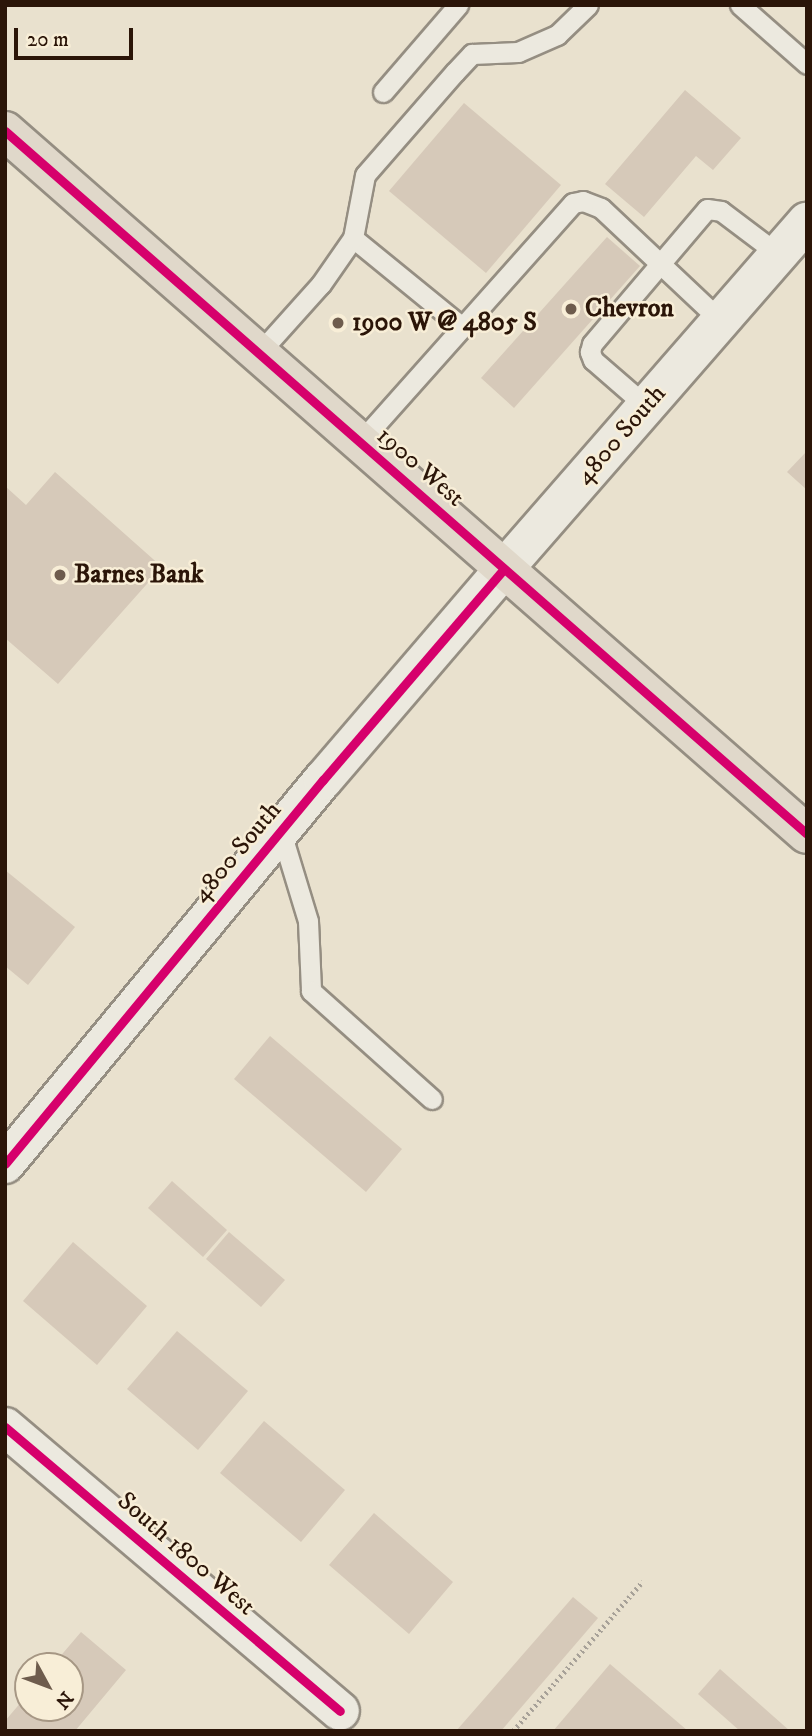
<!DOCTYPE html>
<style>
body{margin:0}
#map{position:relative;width:812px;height:1736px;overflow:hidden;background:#e9e1ce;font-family:"IM FELL DW Pica",serif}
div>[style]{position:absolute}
.building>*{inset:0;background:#d6c9b9}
.path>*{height:4.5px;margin-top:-2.25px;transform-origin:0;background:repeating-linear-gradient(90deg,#a7a198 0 2px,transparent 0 5.5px)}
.roads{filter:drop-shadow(2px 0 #958e82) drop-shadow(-2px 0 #958e82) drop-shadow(0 2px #958e82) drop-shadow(0 -2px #958e82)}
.lane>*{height:19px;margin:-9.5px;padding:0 9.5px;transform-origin:9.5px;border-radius:9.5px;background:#ece9df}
.street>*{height:38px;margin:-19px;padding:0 19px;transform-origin:19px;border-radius:19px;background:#ece9df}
.secondary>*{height:38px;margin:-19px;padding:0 19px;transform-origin:19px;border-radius:19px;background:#ece9df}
.primary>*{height:38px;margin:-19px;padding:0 19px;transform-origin:19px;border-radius:19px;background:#e0d8ca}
.cycleway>*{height:9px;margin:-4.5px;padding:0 4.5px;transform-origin:4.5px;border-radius:4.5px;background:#d6006c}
.dots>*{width:19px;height:19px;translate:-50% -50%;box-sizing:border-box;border:4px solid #f8eed7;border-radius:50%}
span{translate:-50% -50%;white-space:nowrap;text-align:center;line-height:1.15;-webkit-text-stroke:5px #f8eed7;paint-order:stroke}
.poi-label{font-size:26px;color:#2b1508;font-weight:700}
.left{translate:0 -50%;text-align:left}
.street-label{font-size:26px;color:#2b1508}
.frame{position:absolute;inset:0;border:7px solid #2b1508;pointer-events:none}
.north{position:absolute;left:14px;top:1652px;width:70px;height:70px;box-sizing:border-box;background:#f8eed7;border:2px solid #a69784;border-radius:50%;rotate:131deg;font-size:19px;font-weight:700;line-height:28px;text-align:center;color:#2b1508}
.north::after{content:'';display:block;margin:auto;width:24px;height:32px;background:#6e5c4d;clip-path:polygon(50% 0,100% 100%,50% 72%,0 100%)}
.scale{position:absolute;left:14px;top:28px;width:119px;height:32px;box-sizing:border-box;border:4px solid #2b1508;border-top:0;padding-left:9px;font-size:21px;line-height:24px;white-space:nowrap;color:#2b1508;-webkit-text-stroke:5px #f8eed7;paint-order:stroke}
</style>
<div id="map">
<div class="building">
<i style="clip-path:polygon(685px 90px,741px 138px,713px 170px,696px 156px,644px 217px,605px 184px)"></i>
<i style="clip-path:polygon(464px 103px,561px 185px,486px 273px,389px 191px)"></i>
<i style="clip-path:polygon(607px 237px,640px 266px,514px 408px,481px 378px)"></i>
<i style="clip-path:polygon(807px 451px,807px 490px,787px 472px)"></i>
<i style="clip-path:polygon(55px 472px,162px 567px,58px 684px,5px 638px,5px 486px,26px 505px)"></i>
<i style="clip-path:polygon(5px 870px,75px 927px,28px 985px,5px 966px)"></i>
<i style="clip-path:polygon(270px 1036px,402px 1149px,366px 1192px,234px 1079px)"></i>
<i style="clip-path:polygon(172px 1181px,227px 1230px,203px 1257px,148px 1208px)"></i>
<i style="clip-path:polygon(229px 1232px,285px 1280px,261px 1307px,206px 1259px)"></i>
<i style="clip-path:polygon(73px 1242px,147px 1306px,97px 1365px,23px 1301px)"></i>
<i style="clip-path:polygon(177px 1331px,248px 1391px,198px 1450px,127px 1389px)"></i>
<i style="clip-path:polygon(264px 1421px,345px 1490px,301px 1542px,220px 1473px)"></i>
<i style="clip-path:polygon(374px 1513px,453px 1582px,409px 1634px,329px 1565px)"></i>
<i style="clip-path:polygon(573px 1597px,598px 1618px,501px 1731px,456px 1731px)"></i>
<i style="clip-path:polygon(81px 1632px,126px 1670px,75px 1731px,5px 1731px,5px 1721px,28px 1694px,28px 1708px,70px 1708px,70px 1666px,52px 1666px)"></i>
<i style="clip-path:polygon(610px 1664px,688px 1731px,553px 1731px)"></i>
<i style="clip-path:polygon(720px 1669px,790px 1731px,740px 1731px,698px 1694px)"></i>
</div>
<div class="path">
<i style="left:513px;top:1731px;width:198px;rotate:-49.1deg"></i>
</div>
<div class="roads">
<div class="lane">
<i style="left:740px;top:5px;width:89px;rotate:41.4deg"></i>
<i style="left:383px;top:92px;width:115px;rotate:-49.2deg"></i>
<i style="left:353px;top:238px;width:141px;rotate:39.2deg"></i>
<i style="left:259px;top:353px;width:93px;rotate:-48.1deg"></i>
<i style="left:321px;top:284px;width:56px;rotate:-55.2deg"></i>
<i style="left:353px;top:238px;width:64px;rotate:-79.2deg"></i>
<i style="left:365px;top:175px;width:137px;rotate:-48.9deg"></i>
<i style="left:455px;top:72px;width:25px;rotate:-47deg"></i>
<i style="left:472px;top:54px;width:46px;rotate:-2.5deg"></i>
<i style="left:518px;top:52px;width:43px;rotate:-23.6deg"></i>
<i style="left:557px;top:35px;width:43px;rotate:-44.1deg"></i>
<i style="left:646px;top:406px;width:70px;rotate:-139deg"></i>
<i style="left:593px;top:360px;width:9px;rotate:-111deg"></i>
<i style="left:590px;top:352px;width:8px;rotate:-76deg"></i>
<i style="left:592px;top:344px;width:177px;rotate:-49.6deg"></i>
<i style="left:707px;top:209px;width:14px;rotate:8deg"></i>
<i style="left:721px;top:211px;width:71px;rotate:37deg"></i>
<i style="left:360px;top:442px;width:320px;rotate:-48.3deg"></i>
<i style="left:573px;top:203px;width:10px;rotate:-11deg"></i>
<i style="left:583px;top:201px;width:19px;rotate:21deg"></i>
<i style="left:601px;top:208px;width:165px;rotate:43.3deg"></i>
<i style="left:281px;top:832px;width:93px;rotate:73.1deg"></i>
<i style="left:308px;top:921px;width:70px;rotate:87.5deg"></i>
<i style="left:311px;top:991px;width:162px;rotate:41.8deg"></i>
</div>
<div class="street">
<i style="left:5px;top:1164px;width:499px;rotate:-50.4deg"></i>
<i style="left:323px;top:780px;width:278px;rotate:-49.4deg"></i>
<i style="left:5px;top:1427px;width:439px;rotate:40.3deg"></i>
</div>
<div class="secondary">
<i style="left:504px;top:569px;width:461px;rotate:-48.9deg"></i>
</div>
<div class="primary">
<i style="left:5px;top:131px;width:1066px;rotate:41.24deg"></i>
</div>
</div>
<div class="cycleway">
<i style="left:5px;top:131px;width:1066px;rotate:41.24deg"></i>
<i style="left:5px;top:1164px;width:499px;rotate:-50.4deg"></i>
<i style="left:323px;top:780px;width:278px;rotate:-49.4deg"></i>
<i style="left:5px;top:1427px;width:439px;rotate:40.3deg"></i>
</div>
<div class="dots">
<i style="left:571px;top:309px;background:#6e5c4d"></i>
<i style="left:338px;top:323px;background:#6e5c4d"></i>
<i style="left:60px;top:575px;background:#6e5c4d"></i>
</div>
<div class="poi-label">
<span class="left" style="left:585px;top:309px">Chevron</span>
<span class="left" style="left:352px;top:323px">1900 W @ 4805 S</span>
<span class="left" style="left:74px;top:575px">Barnes Bank</span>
</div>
<div class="street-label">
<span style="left:621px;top:435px;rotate:-49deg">4800 South</span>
<span style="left:420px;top:467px;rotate:41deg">1900 West</span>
<span style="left:237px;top:852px;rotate:-50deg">4800 South</span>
<span style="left:186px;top:1554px;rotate:41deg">South 1800 West</span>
</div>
<div class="frame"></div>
<div class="north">N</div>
<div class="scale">20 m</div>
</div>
